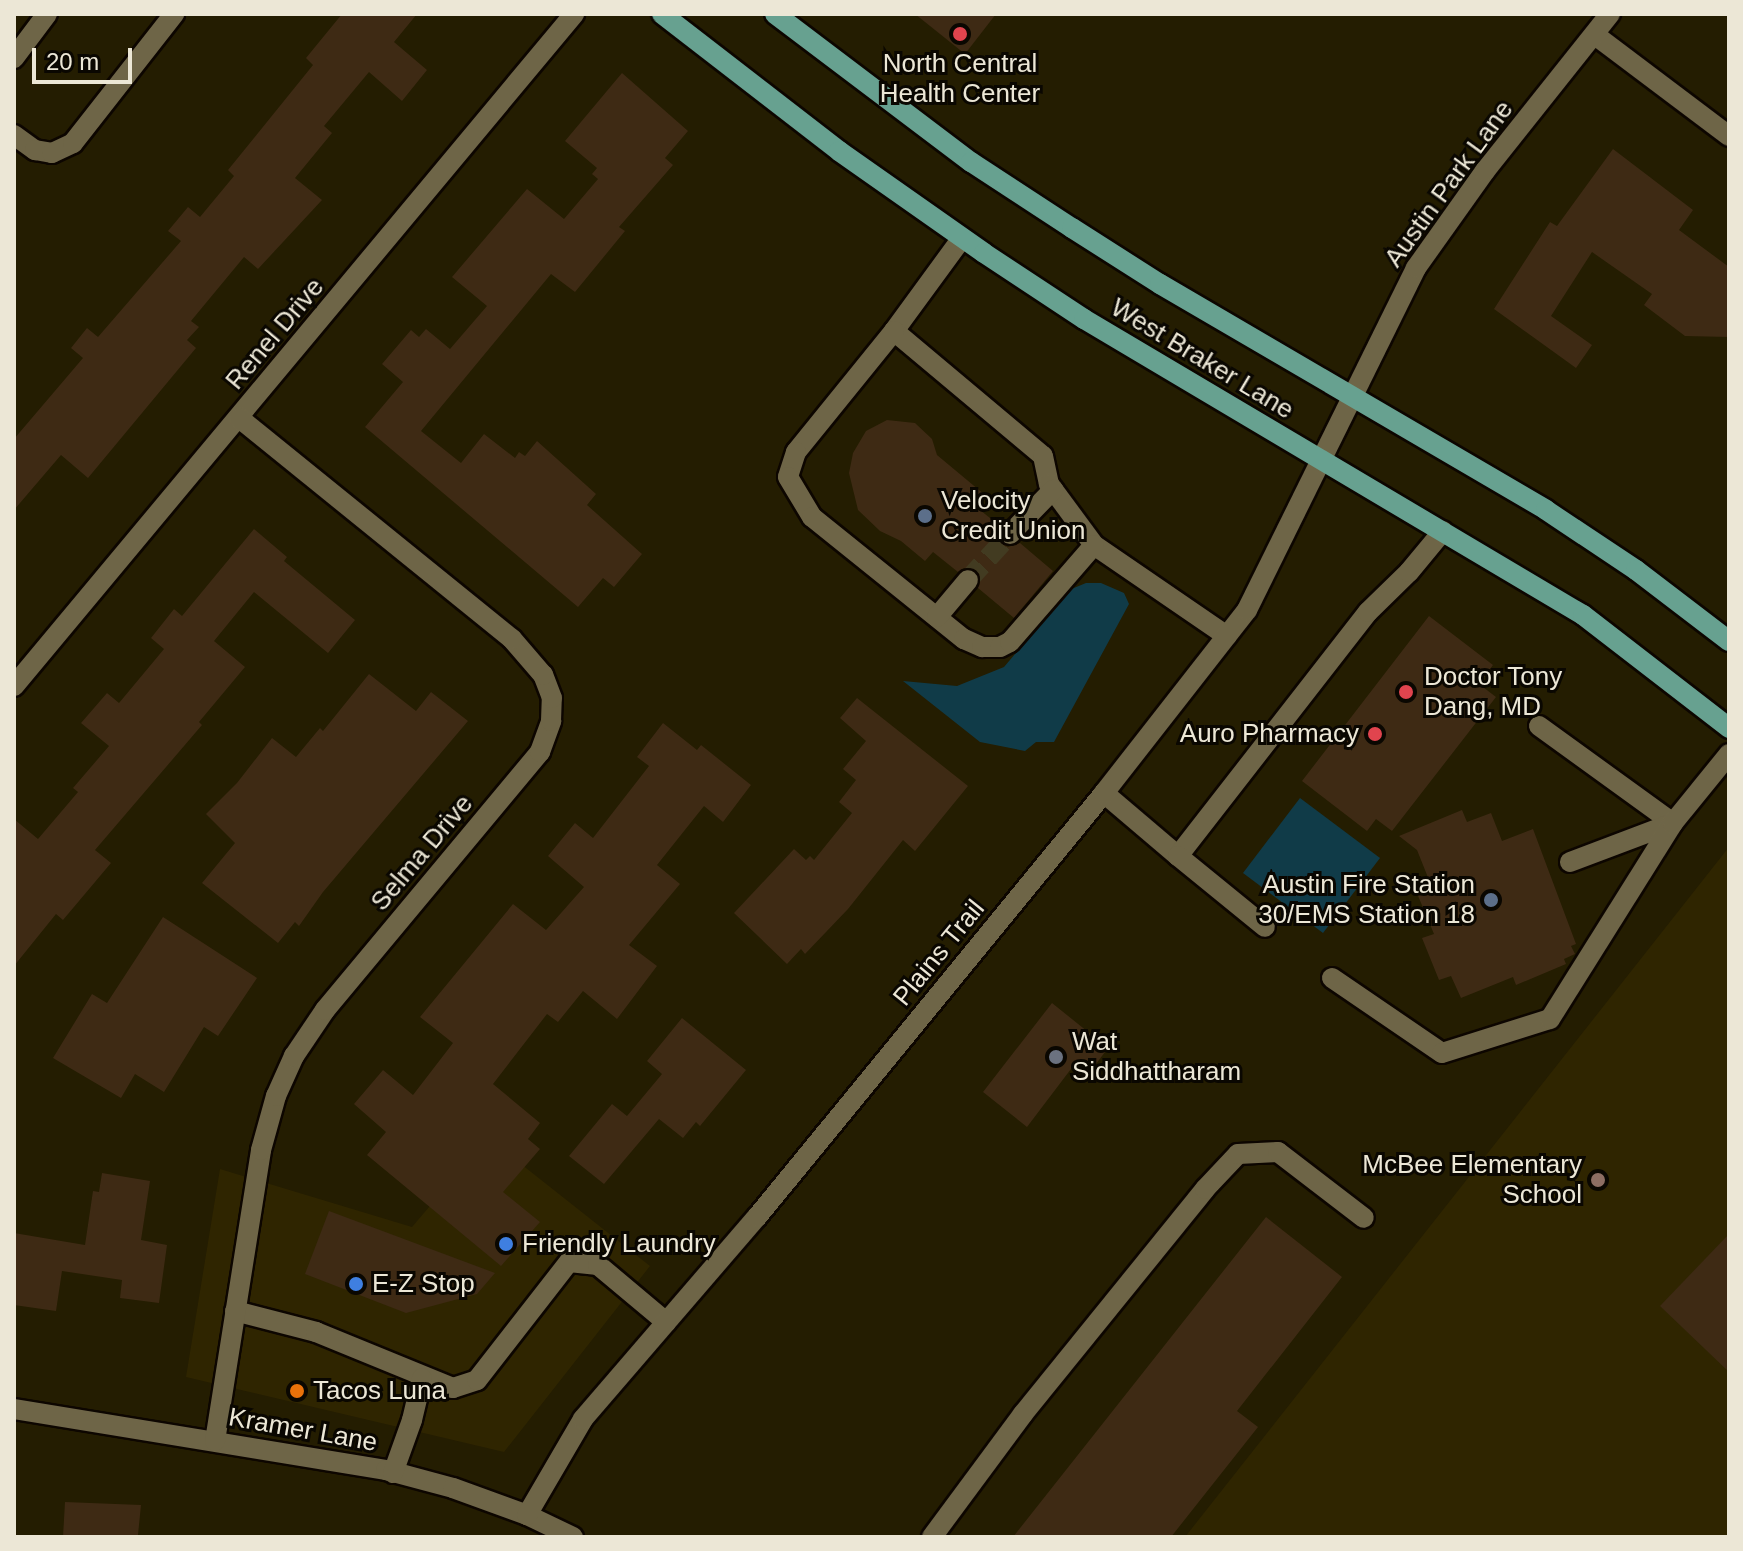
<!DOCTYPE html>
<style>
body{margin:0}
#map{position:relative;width:1743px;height:1551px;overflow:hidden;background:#241d01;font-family:Helvetica,sans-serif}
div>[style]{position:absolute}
.built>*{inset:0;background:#2f2500}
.water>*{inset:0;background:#103b48}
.building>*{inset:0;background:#3e2a14}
.minor-tunnel>*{height:20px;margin-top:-10px;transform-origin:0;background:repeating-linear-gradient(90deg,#423b21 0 20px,transparent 0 30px)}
.roads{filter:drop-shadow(2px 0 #0d0600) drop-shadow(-2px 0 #0d0600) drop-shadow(0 2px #0d0600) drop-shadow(0 -2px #0d0600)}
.minor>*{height:20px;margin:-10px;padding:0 10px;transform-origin:10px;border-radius:10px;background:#6e6547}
.major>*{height:20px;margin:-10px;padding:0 10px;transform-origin:10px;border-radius:10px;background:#67a190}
.dots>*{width:22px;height:22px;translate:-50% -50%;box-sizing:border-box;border:4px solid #0a0701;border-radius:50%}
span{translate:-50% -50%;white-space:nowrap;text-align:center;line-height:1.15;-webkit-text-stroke:6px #0a0701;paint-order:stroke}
.poi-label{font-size:26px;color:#ece7d6}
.left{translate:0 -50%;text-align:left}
.right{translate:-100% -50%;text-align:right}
.street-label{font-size:26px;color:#ece7d6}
.frame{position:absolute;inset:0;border:16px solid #ece7d6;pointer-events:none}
.scale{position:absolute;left:32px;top:48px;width:100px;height:36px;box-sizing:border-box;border:4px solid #ece7d6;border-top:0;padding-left:10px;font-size:24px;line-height:28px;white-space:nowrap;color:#ece7d6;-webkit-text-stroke:6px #0a0701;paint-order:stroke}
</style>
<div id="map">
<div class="built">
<i style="clip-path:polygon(1729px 847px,1729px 1537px,1185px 1537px)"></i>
<i style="clip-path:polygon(488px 1138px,650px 1266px,504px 1452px,186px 1377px,220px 1169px,412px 1227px)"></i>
</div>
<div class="water">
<i style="clip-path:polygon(1086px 583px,1101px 583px,1124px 593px,1129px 604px,1054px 742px,1036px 742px,1025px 751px,980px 742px,903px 681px,957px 686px,1004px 667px,1069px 590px)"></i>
<i style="clip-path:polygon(1300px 798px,1380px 858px,1323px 933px,1243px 873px)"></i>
</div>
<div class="building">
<i style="clip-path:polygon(342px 14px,417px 14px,394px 42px,427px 70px,402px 101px,369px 72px,324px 126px,332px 133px,295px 178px,322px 200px,258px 269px,244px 257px,191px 321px,199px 327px,187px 340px,196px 348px,88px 478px,61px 455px,14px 510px,14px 439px,83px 358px,71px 348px,87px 328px,98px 337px,181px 241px,168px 231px,188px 207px,200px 217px,234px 176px,228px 170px,313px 65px,306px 58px)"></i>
<i style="clip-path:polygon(915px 14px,996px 14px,965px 54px)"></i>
<i style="clip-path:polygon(622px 73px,688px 131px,665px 158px,673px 165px,619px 227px,625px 231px,575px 292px,551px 274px,421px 431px,461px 463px,484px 434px,515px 458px,519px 452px,525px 456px,537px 441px,596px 494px,587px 505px,642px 554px,614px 587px,603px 578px,578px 607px,365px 427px,403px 382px,382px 364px,411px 330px,419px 337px,426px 329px,450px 349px,487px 306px,452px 277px,527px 189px,564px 219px,598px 179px,592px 174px,597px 168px,565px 141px)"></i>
<i style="clip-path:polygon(1613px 149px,1693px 210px,1679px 230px,1729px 267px,1729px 337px,1685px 336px,1644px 305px,1652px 294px,1592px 252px,1551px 316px,1592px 345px,1576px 368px,1494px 309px,1550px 222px,1557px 226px)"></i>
<i style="clip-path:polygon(887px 420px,915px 423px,932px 439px,937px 455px,985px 495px,975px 506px,1000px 526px,997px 537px,1000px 543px,1008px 547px,1020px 543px,1053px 571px,1014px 618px,978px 588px,980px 576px,976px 570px,964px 568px,958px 572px,933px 552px,925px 561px,901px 541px,880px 531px,858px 510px,849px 473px,853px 453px,866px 431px)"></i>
<i style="clip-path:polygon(254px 529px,287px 557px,284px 561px,355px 620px,328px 653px,254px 592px,214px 641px,245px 667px,199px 722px,202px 725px,95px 850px,111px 863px,63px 920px,56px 914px,14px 966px,14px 819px,38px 839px,78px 792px,73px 788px,109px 746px,81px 723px,107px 693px,119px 703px,164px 649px,151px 638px,174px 609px,182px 616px)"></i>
<i style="clip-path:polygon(1429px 616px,1493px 665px,1479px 684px,1496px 697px,1392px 831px,1376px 819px,1367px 831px,1302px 781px)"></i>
<i style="clip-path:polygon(369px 674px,416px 711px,431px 692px,468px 721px,323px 892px,299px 926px,295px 922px,278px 943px,202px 883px,235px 843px,206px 814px,237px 783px,272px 738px,296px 757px,320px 728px,323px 731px)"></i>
<i style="clip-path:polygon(857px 698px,968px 786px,915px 851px,903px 840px,848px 909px,805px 954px,801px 949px,787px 964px,734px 913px,794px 849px,806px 860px,810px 856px,814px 860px,852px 813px,839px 802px,856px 780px,843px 769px,866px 741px,840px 718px)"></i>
<i style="clip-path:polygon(663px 723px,697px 750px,701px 745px,751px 785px,723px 822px,704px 806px,657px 865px,680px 884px,629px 945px,657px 966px,617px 1019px,583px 991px,558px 1022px,547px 1014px,493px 1084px,540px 1123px,528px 1139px,540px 1149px,503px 1192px,540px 1222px,501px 1266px,367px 1155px,386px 1132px,354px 1104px,383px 1070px,413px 1095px,453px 1043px,420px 1017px,513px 904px,546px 930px,584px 887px,548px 856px,575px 823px,593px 838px,649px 766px,637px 757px)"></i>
<i style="clip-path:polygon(1462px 810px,1467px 822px,1491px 813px,1502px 841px,1533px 829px,1576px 944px,1571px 946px,1575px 954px,1564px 959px,1566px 964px,1516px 985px,1513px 977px,1461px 998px,1451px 976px,1439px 980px,1422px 938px,1434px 934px,1416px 891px,1431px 885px,1417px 850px,1399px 836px)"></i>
<i style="clip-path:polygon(163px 917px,257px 978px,218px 1036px,204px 1027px,164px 1092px,135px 1074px,121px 1098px,53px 1058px,92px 994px,107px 1003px)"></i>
<i style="clip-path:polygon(1052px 1003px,1108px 1048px,1087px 1076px,1074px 1065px,1027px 1127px,983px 1092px)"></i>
<i style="clip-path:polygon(682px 1018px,746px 1070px,700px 1126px,696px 1122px,683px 1138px,659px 1119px,604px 1184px,569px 1156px,612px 1104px,627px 1116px,662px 1074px,647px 1061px)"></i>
<i style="clip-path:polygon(102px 1173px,150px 1181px,141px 1240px,167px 1245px,159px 1303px,120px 1298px,122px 1280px,62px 1271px,56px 1311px,14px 1305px,14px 1233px,85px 1245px,93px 1191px,99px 1192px)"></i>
<i style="clip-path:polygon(329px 1211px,495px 1273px,477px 1294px,406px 1313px,305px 1274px)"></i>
<i style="clip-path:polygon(1266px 1217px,1342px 1277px,1237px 1411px,1258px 1427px,1171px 1537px,1013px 1537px)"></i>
<i style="clip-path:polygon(1729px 1234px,1729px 1372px,1660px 1306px)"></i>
<i style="clip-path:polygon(65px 1502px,141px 1505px,138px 1535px,63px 1537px)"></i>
</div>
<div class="minor-tunnel">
<i style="left:968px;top:580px;width:62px;rotate:-47.6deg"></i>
</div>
<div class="roads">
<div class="minor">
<i style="left:1595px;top:35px;width:168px;rotate:37deg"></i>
<i style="left:14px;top:58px;width:55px;rotate:-53.1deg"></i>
<i style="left:14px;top:135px;width:26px;rotate:36deg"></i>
<i style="left:35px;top:150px;width:17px;rotate:10deg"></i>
<i style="left:52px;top:153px;width:23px;rotate:-25deg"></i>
<i style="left:73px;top:143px;width:164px;rotate:-51.9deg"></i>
<i style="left:962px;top:238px;width:115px;rotate:126.2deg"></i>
<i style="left:894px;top:331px;width:194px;rotate:40deg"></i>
<i style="left:1043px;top:456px;width:29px;rotate:78deg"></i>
<i style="left:1049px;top:484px;width:76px;rotate:53.6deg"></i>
<i style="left:1094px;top:545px;width:161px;rotate:34.4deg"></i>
<i style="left:894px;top:331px;width:156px;rotate:129deg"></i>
<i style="left:796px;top:452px;width:26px;rotate:108deg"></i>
<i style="left:788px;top:477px;width:47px;rotate:59deg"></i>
<i style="left:812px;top:517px;width:195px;rotate:38.8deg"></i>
<i style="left:964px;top:639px;width:20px;rotate:24deg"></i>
<i style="left:982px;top:647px;width:18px"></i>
<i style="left:1000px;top:647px;width:11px;rotate:-27deg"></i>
<i style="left:1010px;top:642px;width:128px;rotate:-49.1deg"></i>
<i style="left:1010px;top:534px;width:62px;rotate:-45.7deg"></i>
<i style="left:937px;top:617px;width:48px;rotate:-50deg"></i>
<i style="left:14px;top:686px;width:875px;rotate:-50.19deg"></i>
<i style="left:1539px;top:726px;width:165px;rotate:35.9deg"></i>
<i style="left:1104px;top:793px;width:97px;rotate:40.4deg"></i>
<i style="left:1178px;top:856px;width:309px;rotate:-52.1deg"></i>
<i style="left:1368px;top:612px;width:57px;rotate:-44.3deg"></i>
<i style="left:1409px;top:572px;width:53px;rotate:-50.3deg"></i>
<i style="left:1178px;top:856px;width:112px;rotate:39.2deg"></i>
<i style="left:1570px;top:862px;width:110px;rotate:-20.7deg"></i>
<i style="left:1332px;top:978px;width:133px;rotate:34.3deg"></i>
<i style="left:1442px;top:1053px;width:113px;rotate:-17.5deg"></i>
<i style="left:1550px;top:1019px;width:231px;rotate:-57.9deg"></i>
<i style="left:1673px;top:823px;width:89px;rotate:-50.9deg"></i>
<i style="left:235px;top:1311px;width:84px;rotate:14.5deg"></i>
<i style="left:316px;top:1332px;width:148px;rotate:22.2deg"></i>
<i style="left:453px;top:1388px;width:25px;rotate:-18deg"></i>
<i style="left:477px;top:1380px;width:150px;rotate:-52.1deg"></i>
<i style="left:569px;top:1262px;width:29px;rotate:6deg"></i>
<i style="left:598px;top:1265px;width:89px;rotate:40deg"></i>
<i style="left:14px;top:1409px;width:377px;rotate:9.3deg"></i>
<i style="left:386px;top:1470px;width:69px;rotate:15deg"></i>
<i style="left:453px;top:1488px;width:79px;rotate:20deg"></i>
<i style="left:527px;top:1515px;width:51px;rotate:25.6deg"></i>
<i style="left:215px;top:1441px;width:295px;rotate:-81deg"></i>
<i style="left:261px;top:1150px;width:56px;rotate:-74.5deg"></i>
<i style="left:276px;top:1096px;width:44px;rotate:-65.8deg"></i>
<i style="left:294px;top:1056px;width:55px;rotate:-56deg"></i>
<i style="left:325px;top:1010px;width:336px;rotate:-50.2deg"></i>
<i style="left:540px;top:752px;width:33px;rotate:-70deg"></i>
<i style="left:551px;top:721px;width:23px;rotate:-88deg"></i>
<i style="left:552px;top:698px;width:25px;rotate:-111deg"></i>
<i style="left:543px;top:675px;width:48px;rotate:-130.7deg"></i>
<i style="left:512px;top:639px;width:351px;rotate:-141deg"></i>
<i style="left:393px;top:1473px;width:56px;rotate:-70.3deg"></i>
<i style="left:412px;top:1420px;width:43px;rotate:-76.6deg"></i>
<i style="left:527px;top:1515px;width:111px;rotate:-59.7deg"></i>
<i style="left:583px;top:1419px;width:267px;rotate:-49.3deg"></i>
<i style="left:757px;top:1217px;width:548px;rotate:-50.7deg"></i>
<i style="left:1104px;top:793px;width:232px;rotate:-52deg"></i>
<i style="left:1247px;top:610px;width:381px;rotate:-63.7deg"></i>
<i style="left:1416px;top:268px;width:119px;rotate:-54.6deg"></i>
<i style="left:1485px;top:171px;width:201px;rotate:-51.5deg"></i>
<i style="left:932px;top:1537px;width:153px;rotate:-53.5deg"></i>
<i style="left:1023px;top:1414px;width:289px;rotate:-51deg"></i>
<i style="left:1205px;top:1189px;width:48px;rotate:-46.7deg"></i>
<i style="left:1238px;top:1154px;width:40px;rotate:-2.9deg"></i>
<i style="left:1278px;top:1152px;width:108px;rotate:37.5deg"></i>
</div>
<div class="major">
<i style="left:662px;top:14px;width:224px;rotate:37.7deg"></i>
<i style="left:839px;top:151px;width:177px;rotate:35.1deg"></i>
<i style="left:984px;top:253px;width:120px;rotate:33.4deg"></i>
<i style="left:1084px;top:319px;width:580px;rotate:30.68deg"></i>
<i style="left:1583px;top:615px;width:185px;rotate:37.7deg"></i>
<i style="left:775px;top:14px;width:246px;rotate:37.1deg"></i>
<i style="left:971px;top:162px;width:121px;rotate:33.2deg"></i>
<i style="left:1072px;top:228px;width:104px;rotate:32.5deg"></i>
<i style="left:1160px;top:284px;width:447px;rotate:30.3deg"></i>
<i style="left:1546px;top:510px;width:108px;rotate:33.7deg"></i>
<i style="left:1636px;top:570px;width:117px;rotate:37.4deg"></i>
</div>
</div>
<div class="dots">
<i style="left:960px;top:34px;background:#e0444e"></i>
<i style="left:925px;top:516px;background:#5c6f8a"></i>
<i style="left:1406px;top:692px;background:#e0444e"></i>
<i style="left:1375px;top:734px;background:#e0444e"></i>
<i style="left:1491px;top:900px;background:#5c6f8a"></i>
<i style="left:1056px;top:1057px;background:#6b7280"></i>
<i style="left:1598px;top:1180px;background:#8d6e63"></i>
<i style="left:506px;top:1244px;background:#3f7fe0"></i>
<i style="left:356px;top:1284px;background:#3f7fe0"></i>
<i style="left:297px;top:1391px;background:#e8710a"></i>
</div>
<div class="poi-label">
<span style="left:960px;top:79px">North Central<br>Health Center</span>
<span class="left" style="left:941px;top:516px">Velocity<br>Credit Union</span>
<span class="left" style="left:1424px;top:692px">Doctor Tony<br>Dang, MD</span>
<span class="right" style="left:1359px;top:734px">Auro Pharmacy</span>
<span class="right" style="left:1475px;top:900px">Austin Fire Station<br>30/EMS Station 18</span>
<span class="left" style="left:1072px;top:1057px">Wat<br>Siddhattharam</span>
<span class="right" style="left:1582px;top:1180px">McBee Elementary<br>School</span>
<span class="left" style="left:522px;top:1244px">Friendly Laundry</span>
<span class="left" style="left:372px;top:1284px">E-Z Stop</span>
<span class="left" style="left:313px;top:1391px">Tacos Luna</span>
</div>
<div class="street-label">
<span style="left:1449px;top:184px;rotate:-54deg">Austin Park Lane</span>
<span style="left:275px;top:334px;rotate:-50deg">Renel Drive</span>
<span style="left:1202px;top:359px;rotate:31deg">West Braker Lane</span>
<span style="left:422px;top:853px;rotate:-50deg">Selma Drive</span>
<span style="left:939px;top:953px;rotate:-51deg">Plains Trail</span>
<span style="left:303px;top:1430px;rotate:10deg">Kramer Lane</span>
</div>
<div class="frame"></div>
<div class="scale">20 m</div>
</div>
